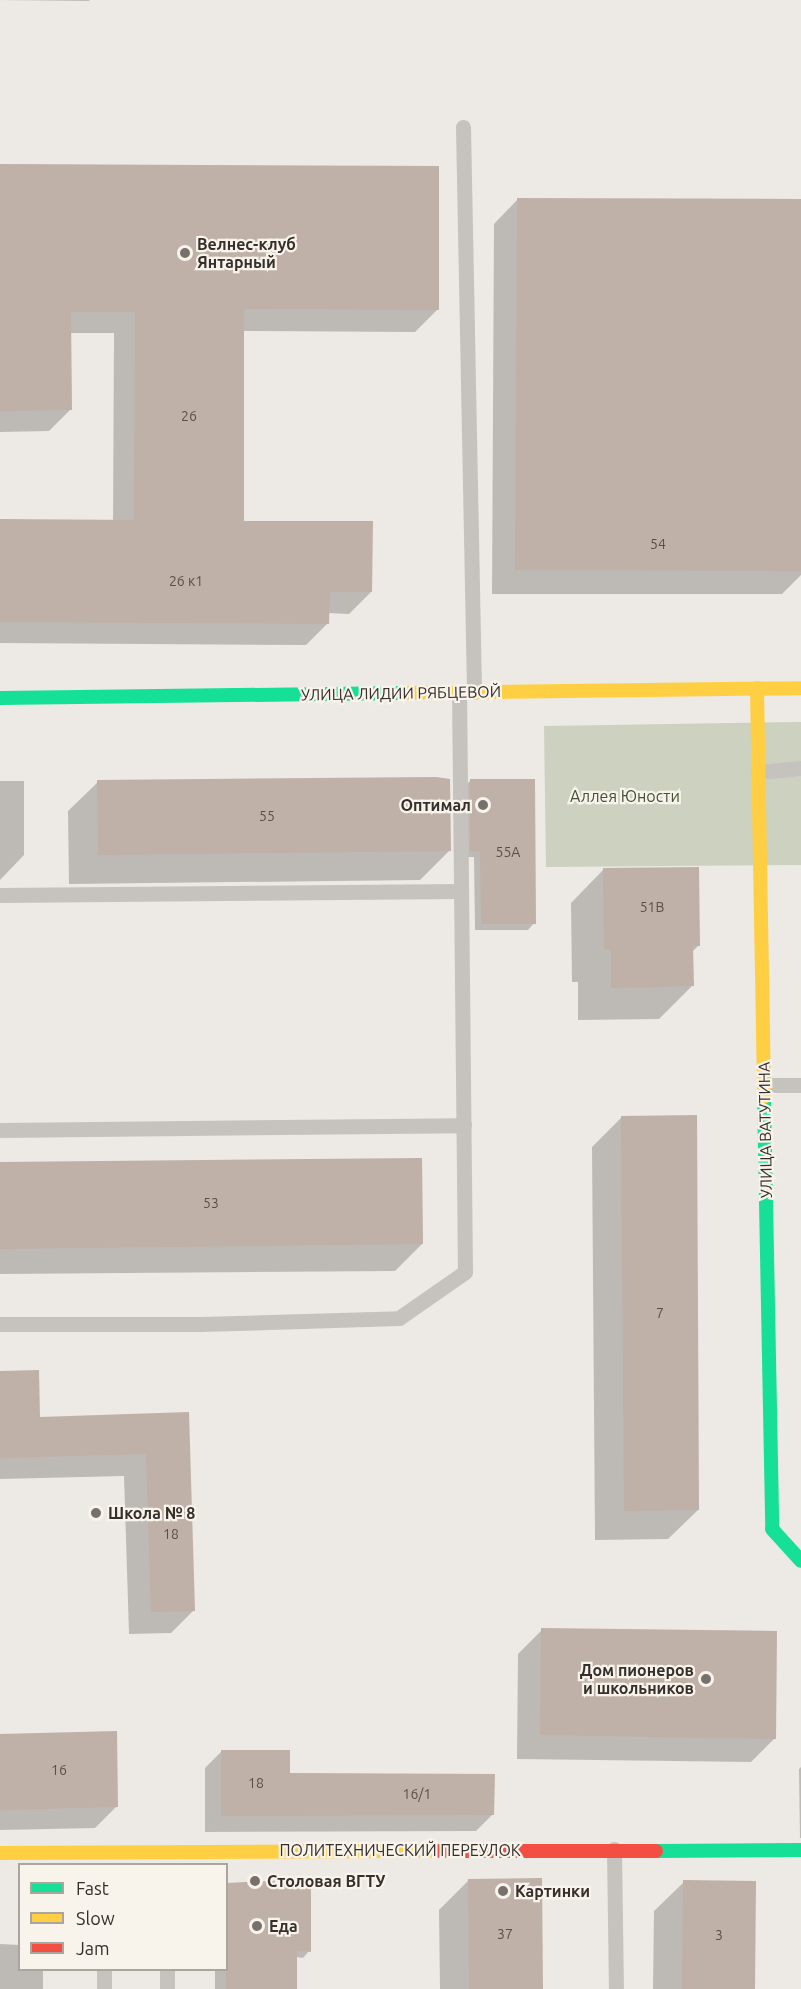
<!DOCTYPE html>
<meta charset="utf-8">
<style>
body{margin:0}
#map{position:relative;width:801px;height:1989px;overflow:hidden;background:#ede9e4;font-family:Ubuntu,sans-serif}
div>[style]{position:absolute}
.green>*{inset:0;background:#cdd1bf}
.shadow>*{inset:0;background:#0003}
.building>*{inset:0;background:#bfb0a8}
.lane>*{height:15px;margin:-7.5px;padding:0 7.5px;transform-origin:7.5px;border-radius:7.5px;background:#c6c2bd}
.fast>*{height:14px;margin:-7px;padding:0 7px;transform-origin:7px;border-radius:7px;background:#16e098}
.slow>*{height:14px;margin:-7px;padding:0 7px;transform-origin:7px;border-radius:7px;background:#ffcf43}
.jam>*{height:14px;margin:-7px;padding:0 7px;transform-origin:7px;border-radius:7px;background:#f24e42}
.dots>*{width:16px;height:16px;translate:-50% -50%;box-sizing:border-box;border:3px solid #f8f4ec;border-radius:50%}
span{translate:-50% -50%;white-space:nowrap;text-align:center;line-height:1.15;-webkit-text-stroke:4.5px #f8f4ec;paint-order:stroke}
.number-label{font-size:14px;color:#594f4a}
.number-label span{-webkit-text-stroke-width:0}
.poi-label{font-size:16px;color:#372f2b;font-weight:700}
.left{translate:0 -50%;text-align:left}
.right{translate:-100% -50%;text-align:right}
.street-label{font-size:16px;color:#372f2b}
.park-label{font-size:16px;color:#445331}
.legend{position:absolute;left:18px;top:1863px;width:210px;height:108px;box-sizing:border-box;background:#f8f4ec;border:2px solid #aba59f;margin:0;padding:8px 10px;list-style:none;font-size:18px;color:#372f2b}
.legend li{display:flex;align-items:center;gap:12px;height:30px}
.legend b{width:30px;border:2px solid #aba59f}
</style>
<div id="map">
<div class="green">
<i style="clip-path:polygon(801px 722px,801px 865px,546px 867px,544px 726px)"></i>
</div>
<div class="shadow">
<i style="clip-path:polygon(0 0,90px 0,89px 1px)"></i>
<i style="clip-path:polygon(0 165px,437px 310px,415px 332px,243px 331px,242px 522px,371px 592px,349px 614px,328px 613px,328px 623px,306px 645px,0 643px,0 521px,113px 522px,114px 333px,70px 333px,71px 409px,49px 431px,0 432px)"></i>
<i style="clip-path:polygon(517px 200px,801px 201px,801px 575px,782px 594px,492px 594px,494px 224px)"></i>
<i style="clip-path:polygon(0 781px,24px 781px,24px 855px,0 880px)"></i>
<i style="clip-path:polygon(470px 781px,534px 923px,528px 930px,475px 930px,474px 857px,464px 857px,464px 787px)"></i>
<i style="clip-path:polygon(98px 782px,449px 851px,420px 880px,69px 884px,68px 811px)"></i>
<i style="clip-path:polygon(604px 869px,699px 945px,692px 952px,692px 986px,659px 1019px,578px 1020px,578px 982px,572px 982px,571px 903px)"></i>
<i style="clip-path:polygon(622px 1117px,698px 1510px,668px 1539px,595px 1540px,592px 1147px)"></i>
<i style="clip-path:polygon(0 1164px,422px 1244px,395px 1271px,0 1274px)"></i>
<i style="clip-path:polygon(0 1373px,39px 1418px,188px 1414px,194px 1610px,171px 1633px,129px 1634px,124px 1476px,0 1479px)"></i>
<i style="clip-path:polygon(542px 1630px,775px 1738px,751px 1762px,517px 1759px,518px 1654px)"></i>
<i style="clip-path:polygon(0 1735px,117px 1806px,95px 1828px,0 1830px)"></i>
<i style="clip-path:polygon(222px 1751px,289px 1774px,493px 1814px,476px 1831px,205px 1832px,205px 1768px)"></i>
<i style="clip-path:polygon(801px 1767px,801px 1838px,800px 1838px,799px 1769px)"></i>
<i style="clip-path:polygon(469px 1880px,541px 1989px,440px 1989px,439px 1910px)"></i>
<i style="clip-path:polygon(684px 1882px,753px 1989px,653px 1989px,654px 1911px)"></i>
<i style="clip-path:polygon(226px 1885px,309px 1951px,303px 1958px,296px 1957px,296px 1989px,215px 1989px,215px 1970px,226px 1970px)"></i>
<i style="clip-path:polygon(0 1944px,20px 1945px,20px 1970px,43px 1970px,43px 1989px,0 1989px)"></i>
</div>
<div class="building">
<i style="clip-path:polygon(0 164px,439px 166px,439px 310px,244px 309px,244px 521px,373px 521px,372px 592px,330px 592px,329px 624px,0 622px,0 519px,134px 520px,135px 312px,71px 312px,72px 410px,0 411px)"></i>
<i style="clip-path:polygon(517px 198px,801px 199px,801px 571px,515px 570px)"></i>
<i style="clip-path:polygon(436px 777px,450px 779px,451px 851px,98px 855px,97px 780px)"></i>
<i style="clip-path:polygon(470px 779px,535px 779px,536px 924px,481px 924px,480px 851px,470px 851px)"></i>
<i style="clip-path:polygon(699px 867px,700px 946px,693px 946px,694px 986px,611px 988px,611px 950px,604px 949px,603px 868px)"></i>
<i style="clip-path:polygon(697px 1115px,699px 1510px,624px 1511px,621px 1116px)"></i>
<i style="clip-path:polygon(422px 1158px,423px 1244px,0 1249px,0 1162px)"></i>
<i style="clip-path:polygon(39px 1370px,40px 1417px,189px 1412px,195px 1611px,151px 1612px,146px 1454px,0 1458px,0 1371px)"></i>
<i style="clip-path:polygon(541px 1628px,777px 1631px,776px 1739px,540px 1735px)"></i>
<i style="clip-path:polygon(117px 1731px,118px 1807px,0 1810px,0 1734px)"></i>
<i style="clip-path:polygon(221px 1750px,290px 1750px,290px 1773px,495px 1774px,494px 1815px,221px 1816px)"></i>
<i style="clip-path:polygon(542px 1878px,543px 1989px,469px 1989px,468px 1879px)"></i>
<i style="clip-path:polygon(311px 1879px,311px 1952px,297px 1951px,297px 1989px,226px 1989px,226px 1883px)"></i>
<i style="clip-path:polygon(683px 1880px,756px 1881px,755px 1989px,682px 1989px)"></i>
</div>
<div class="lane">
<i style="left:463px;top:127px;width:565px;rotate:88.88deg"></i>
<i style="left:758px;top:772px;width:43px;rotate:-5.3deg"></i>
<i style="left:0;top:895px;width:461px;rotate:-0.5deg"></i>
<i style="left:764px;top:1085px;width:37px"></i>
<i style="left:0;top:1130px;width:464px;rotate:-0.6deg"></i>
<i style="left:0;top:1324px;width:201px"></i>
<i style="left:201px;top:1324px;width:198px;rotate:-1.7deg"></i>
<i style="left:399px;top:1318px;width:80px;rotate:-34.9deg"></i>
<i style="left:465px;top:1272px;width:580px;rotate:-90.59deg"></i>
<i style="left:614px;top:1849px;width:140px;rotate:89.2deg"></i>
<i style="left:167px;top:1970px;width:19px;rotate:90deg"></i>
<i style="left:104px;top:1989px;width:19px;rotate:-90deg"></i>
</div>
<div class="fast">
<i style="left:0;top:698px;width:404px;rotate:-0.7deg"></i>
<i style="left:764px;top:1097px;width:432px;rotate:88.9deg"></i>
<i style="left:772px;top:1529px;width:43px;rotate:47.8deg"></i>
<i style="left:656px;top:1851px;width:145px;rotate:-0.4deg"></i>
</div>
<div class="slow">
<i style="left:757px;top:688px;width:409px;rotate:89deg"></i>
<i style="left:404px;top:693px;width:397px;rotate:-0.7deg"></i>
<i style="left:0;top:1853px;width:440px;rotate:-0.3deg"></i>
</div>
<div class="jam">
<i style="left:440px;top:1851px;width:216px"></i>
</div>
<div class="dots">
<i style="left:185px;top:253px;background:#77706c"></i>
<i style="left:483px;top:805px;background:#77706c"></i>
<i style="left:96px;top:1513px;background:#77706c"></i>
<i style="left:706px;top:1679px;background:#77706c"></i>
<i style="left:255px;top:1881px;background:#77706c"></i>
<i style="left:503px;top:1891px;background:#77706c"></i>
<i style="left:257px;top:1926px;background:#77706c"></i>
</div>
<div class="number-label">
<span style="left:189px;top:416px">26</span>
<span style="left:658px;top:544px">54</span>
<span style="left:186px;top:581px">26 к1</span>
<span style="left:267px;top:816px">55</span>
<span style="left:508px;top:852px">55А</span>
<span style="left:652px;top:907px">51В</span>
<span style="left:211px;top:1203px">53</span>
<span style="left:660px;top:1313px">7</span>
<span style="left:171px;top:1534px">18</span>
<span style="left:59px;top:1770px">16</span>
<span style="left:256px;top:1783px">18</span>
<span style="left:417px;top:1794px">16/1</span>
<span style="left:505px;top:1934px">37</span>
<span style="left:719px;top:1935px">3</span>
</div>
<div class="poi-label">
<span class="left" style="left:197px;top:253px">Велнес-клуб<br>Янтарный</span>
<span class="right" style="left:471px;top:805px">Оптимал</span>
<span class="left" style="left:108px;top:1513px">Школа № 8</span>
<span class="right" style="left:694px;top:1679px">Дом пионеров<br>и школьников</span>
<span class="left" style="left:267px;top:1881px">Столовая ВГТУ</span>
<span class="left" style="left:515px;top:1891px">Картинки</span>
<span class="left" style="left:269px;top:1926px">Еда</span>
</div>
<div class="street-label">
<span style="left:401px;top:693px;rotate:-1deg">УЛИЦА ЛИДИИ РЯБЦЕВОЙ</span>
<span style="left:765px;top:1130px;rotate:-91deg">УЛИЦА ВАТУТИНА</span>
<span style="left:400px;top:1850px">ПОЛИТЕХНИЧЕСКИЙ ПЕРЕУЛОК</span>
</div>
<div class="park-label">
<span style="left:625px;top:796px">Аллея Юности</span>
</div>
<ul class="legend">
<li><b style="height:8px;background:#16e098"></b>Fast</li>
<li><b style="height:8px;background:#ffcf43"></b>Slow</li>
<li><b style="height:8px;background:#f24e42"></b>Jam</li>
</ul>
</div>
